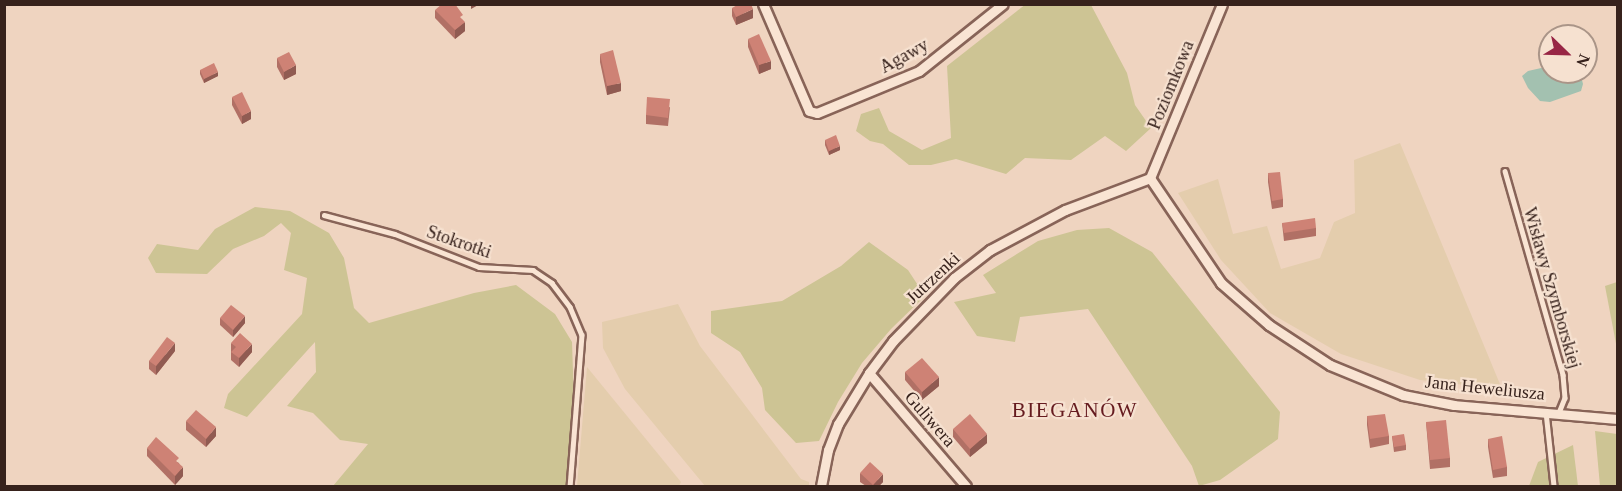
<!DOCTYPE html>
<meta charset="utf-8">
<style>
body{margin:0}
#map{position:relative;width:1622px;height:491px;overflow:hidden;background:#efd4c0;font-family:"Times New Roman",serif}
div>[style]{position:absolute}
.farmland>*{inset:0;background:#e4cdad}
.green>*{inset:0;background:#cdc494}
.water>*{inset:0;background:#a3c1b0}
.roads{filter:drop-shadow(2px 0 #886458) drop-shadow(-2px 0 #886458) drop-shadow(0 2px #886458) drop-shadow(0 -2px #886458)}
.service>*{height:4.5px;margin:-2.25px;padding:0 2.25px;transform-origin:2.25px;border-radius:2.25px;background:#f9e4d3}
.minor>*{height:9px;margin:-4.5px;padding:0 4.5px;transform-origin:4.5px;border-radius:4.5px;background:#f9e4d3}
.wall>*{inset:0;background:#b17065}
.shaded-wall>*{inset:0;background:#905b52}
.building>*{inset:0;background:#ce8275}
span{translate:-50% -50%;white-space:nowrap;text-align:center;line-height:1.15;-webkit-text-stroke:4.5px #f6e1d0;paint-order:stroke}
.street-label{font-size:18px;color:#37221c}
.quarter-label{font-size:21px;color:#651b1f;letter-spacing:1.5px}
.frame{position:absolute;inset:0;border:6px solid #37221c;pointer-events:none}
.north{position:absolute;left:1538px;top:24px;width:60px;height:60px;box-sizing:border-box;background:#f6e1d0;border:2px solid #aa9588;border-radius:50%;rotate:113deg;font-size:16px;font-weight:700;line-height:24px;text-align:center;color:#37221c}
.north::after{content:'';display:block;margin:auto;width:21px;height:27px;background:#982645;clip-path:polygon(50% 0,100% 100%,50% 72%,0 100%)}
</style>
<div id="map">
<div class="farmland">
<i style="clip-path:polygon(1400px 143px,1502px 389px,1420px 380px,1341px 354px,1270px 313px,1221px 260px,1178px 193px,1218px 179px,1233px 234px,1267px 226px,1281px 269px,1320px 258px,1334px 222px,1355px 213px,1354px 160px)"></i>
<i style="clip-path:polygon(678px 304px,700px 346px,801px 479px,809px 482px,809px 486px,705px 486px,625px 389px,603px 348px,602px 322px)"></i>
<i style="clip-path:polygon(587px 367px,681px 482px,679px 486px,577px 486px)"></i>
</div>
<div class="green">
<i style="clip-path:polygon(1026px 4px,1091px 5px,1127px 73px,1135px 105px,1151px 128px,1126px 151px,1105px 136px,1071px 160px,1025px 158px,1006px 174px,956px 159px,931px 165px,909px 165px,883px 144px,870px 141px,856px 131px,861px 114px,879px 108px,889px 131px,922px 150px,951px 138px,947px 66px)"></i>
<i style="clip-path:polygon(255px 207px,290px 211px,329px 233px,344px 258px,354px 308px,369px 323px,474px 293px,516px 285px,555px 314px,572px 342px,574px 401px,567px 486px,333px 486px,368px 444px,340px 440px,313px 413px,287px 406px,316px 372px,315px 342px,247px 417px,224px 408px,228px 394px,302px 314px,307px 278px,284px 270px,291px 233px,281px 223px,264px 236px,233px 249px,207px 274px,156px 273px,148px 258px,157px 244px,198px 250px,215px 229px)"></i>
<i style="clip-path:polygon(1109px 228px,1152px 252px,1280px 412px,1278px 439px,1220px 480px,1199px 486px,1192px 466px,1088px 309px,1020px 317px,1015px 342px,977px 336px,954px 302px,996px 293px,983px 275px,1038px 241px,1077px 230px)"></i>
<i style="clip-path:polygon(869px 242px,908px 270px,925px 296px,891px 329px,862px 363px,838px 402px,819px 441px,796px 443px,765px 410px,762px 388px,740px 352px,711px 333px,711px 311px,782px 301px,841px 266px)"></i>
<i style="clip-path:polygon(1617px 282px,1618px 282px,1617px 349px,1605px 286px)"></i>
<i style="clip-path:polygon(1595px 431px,1617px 434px,1617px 486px,1600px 486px)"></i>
<i style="clip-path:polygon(1573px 445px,1578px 486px,1529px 486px,1538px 462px)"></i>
</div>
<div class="water">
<i style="clip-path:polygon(1550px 66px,1550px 72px,1580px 72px,1583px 84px,1581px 91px,1550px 102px,1540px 101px,1528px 88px,1522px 76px,1528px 71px)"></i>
</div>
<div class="roads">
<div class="service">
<i style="left:1505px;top:171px;width:212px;rotate:74.1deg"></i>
<i style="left:1563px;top:375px;width:23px;rotate:85deg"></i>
<i style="left:1565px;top:398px;width:16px;rotate:112deg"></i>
<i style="left:324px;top:215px;width:73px;rotate:15deg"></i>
<i style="left:395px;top:234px;width:90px;rotate:21.4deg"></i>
<i style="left:479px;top:267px;width:54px;rotate:3.2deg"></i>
<i style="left:533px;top:270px;width:23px;rotate:34deg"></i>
<i style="left:552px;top:283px;width:30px;rotate:53deg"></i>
<i style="left:570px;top:307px;width:30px;rotate:67deg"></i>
<i style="left:582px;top:335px;width:151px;rotate:94.5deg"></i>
<i style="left:1546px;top:412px;width:74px;rotate:83.8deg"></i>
</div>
<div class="minor">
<i style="left:763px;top:4px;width:116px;rotate:66.7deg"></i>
<i style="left:809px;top:111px;width:8px;rotate:14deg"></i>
<i style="left:817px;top:113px;width:110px;rotate:-22.4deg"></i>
<i style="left:919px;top:71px;width:107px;rotate:-38.6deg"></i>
<i style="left:1150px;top:178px;width:127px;rotate:55.9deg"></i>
<i style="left:1221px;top:283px;width:64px;rotate:41.2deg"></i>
<i style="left:1269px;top:325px;width:73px;rotate:33.3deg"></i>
<i style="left:1330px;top:365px;width:79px;rotate:22.3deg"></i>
<i style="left:1403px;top:395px;width:52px;rotate:11.1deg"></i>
<i style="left:1454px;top:405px;width:165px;rotate:4.9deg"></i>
<i style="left:1150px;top:178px;width:188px;rotate:-67.5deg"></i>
<i style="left:869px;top:373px;width:149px;rotate:49.4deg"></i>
<i style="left:821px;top:486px;width:37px;rotate:-79deg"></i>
<i style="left:828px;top:450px;width:28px;rotate:-69deg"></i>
<i style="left:838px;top:424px;width:60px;rotate:-58.7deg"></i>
<i style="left:869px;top:373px;width:40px;rotate:-53deg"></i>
<i style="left:893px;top:341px;width:88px;rotate:-45.9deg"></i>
<i style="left:954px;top:278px;width:46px;rotate:-37.9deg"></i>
<i style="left:990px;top:250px;width:85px;rotate:-28.1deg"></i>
<i style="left:1065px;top:210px;width:91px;rotate:-20.6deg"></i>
</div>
</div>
<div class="wall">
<i style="clip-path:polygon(732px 8px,753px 18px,736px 25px,732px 16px)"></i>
<i style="clip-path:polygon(435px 10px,463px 20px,465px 31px,455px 39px,435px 18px)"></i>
<i style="clip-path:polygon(748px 39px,771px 69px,759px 74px,748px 47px)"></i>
<i style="clip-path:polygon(600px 54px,621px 91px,607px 95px,600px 62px)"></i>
<i style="clip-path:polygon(277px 58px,296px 74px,284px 80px,277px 67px)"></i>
<i style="clip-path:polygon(200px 70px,218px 76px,204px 83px,200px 74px)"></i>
<i style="clip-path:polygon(232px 97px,251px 119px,242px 124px,232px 105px)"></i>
<i style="clip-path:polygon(670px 107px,668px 126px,646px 124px,646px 115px)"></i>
<i style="clip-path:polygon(825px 140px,840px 150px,829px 155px,825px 145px)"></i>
<i style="clip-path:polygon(1268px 173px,1283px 199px,1283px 207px,1272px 209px,1268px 182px)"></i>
<i style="clip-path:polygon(1282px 223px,1316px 228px,1316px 236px,1284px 241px)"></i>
<i style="clip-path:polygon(220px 318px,245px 323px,233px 337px,220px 325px)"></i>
<i style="clip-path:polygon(231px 343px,252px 352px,239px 367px,231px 360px)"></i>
<i style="clip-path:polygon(175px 351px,156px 375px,149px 369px,149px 361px)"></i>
<i style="clip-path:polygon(905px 372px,939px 386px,922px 400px,905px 380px)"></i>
<i style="clip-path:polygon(1367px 416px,1389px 436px,1389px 444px,1370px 448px,1367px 425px)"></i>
<i style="clip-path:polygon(186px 421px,216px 436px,206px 447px,186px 430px)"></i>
<i style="clip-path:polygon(1426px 422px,1450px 458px,1450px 467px,1430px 469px)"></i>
<i style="clip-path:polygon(953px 429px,987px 443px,970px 457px,953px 437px)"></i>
<i style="clip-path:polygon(1392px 436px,1406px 445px,1406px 450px,1394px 452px)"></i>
<i style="clip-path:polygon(1488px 439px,1507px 467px,1507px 476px,1493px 478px,1488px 447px)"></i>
<i style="clip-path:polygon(147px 448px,179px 463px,183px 476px,175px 485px,147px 456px)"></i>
<i style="clip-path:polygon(860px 473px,883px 482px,879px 486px,866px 486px,860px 482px)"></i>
</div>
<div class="shaded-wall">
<i style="clip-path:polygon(471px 4px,480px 4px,471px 9px)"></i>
<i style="clip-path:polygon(753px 9px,753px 18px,736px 25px,736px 17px)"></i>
<i style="clip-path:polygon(465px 22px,465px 31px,455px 39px,455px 30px)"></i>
<i style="clip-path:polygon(771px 61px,771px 69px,759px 74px,759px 65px)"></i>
<i style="clip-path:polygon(296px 65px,296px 74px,284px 80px,284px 72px)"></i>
<i style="clip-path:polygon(218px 72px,218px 76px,204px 83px,204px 79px)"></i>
<i style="clip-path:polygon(621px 83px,621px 91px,607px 95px,607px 86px)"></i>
<i style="clip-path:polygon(251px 111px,251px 119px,242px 124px,242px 116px)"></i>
<i style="clip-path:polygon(840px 146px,840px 150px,829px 155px,829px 151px)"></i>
<i style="clip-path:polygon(245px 316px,245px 323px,233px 337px,233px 330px)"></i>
<i style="clip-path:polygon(175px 343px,175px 351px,156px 375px,156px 366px)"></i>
<i style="clip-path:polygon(252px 344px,252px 352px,239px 367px,239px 358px)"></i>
<i style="clip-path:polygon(939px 377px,939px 386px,922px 400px,922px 392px)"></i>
<i style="clip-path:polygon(216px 427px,216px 436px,206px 447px,206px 439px)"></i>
<i style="clip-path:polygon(987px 434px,987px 443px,970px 457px,970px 449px)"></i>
<i style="clip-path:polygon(183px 467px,183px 476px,175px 485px,175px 476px)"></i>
<i style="clip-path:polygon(883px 474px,883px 482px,879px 486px,873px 486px,873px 485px)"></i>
</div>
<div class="building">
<i style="clip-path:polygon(442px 4px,455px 4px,463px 15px,460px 17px,465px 22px,455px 30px,435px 10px)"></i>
<i style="clip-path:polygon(739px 4px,751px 4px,753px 9px,736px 17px,732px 8px)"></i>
<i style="clip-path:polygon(759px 34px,771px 61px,759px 65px,748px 39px)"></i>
<i style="clip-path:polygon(613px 50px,621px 83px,607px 86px,600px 54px)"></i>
<i style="clip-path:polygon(289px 52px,296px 65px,284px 72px,277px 58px)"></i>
<i style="clip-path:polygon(214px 63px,218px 72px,204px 79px,200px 70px)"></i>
<i style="clip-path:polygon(242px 92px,251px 111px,242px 116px,232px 97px)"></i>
<i style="clip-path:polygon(647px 97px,670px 99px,668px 118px,646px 115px)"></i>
<i style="clip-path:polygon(836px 135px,840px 146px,829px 151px,825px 140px)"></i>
<i style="clip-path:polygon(1280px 172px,1283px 199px,1272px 201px,1268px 173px)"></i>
<i style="clip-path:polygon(1315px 218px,1316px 228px,1284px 233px,1282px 223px)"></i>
<i style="clip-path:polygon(231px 305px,245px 316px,233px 330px,220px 318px)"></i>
<i style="clip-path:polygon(240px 333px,252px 344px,239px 358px,231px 352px,236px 347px,231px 343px)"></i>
<i style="clip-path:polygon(167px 337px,175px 343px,156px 366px,149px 361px)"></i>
<i style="clip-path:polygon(922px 358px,939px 377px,922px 392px,905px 372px)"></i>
<i style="clip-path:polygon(196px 410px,216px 427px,206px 439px,186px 421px)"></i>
<i style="clip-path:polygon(970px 414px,987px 434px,970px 449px,953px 429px)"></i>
<i style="clip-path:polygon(1385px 414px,1389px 436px,1370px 439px,1367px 416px)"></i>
<i style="clip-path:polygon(1446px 420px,1450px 458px,1430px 460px,1426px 422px)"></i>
<i style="clip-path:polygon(1404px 434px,1406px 445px,1394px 447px,1392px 436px)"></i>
<i style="clip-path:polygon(1502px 436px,1507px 467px,1493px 470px,1488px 439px)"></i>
<i style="clip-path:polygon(156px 437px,179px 458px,176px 461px,183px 467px,175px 476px,147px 448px)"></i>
<i style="clip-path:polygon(870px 462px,883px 474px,873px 485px,860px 473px)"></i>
</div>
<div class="street-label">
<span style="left:904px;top:56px;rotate:-29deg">Agawy</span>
<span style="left:1171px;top:85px;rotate:-68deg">Poziomkowa</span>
<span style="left:459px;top:242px;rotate:19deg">Stokrotki</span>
<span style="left:933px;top:278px;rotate:-43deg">Jutrzenki</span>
<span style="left:1552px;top:288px;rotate:74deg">Wisławy Szymborskiej</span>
<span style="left:1485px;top:388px;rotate:6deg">Jana Heweliusza</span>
<span style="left:930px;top:419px;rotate:49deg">Guliwera</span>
</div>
<div class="quarter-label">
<span style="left:1075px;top:410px">BIEGANÓW</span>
</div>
<div class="frame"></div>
<div class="north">N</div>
</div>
